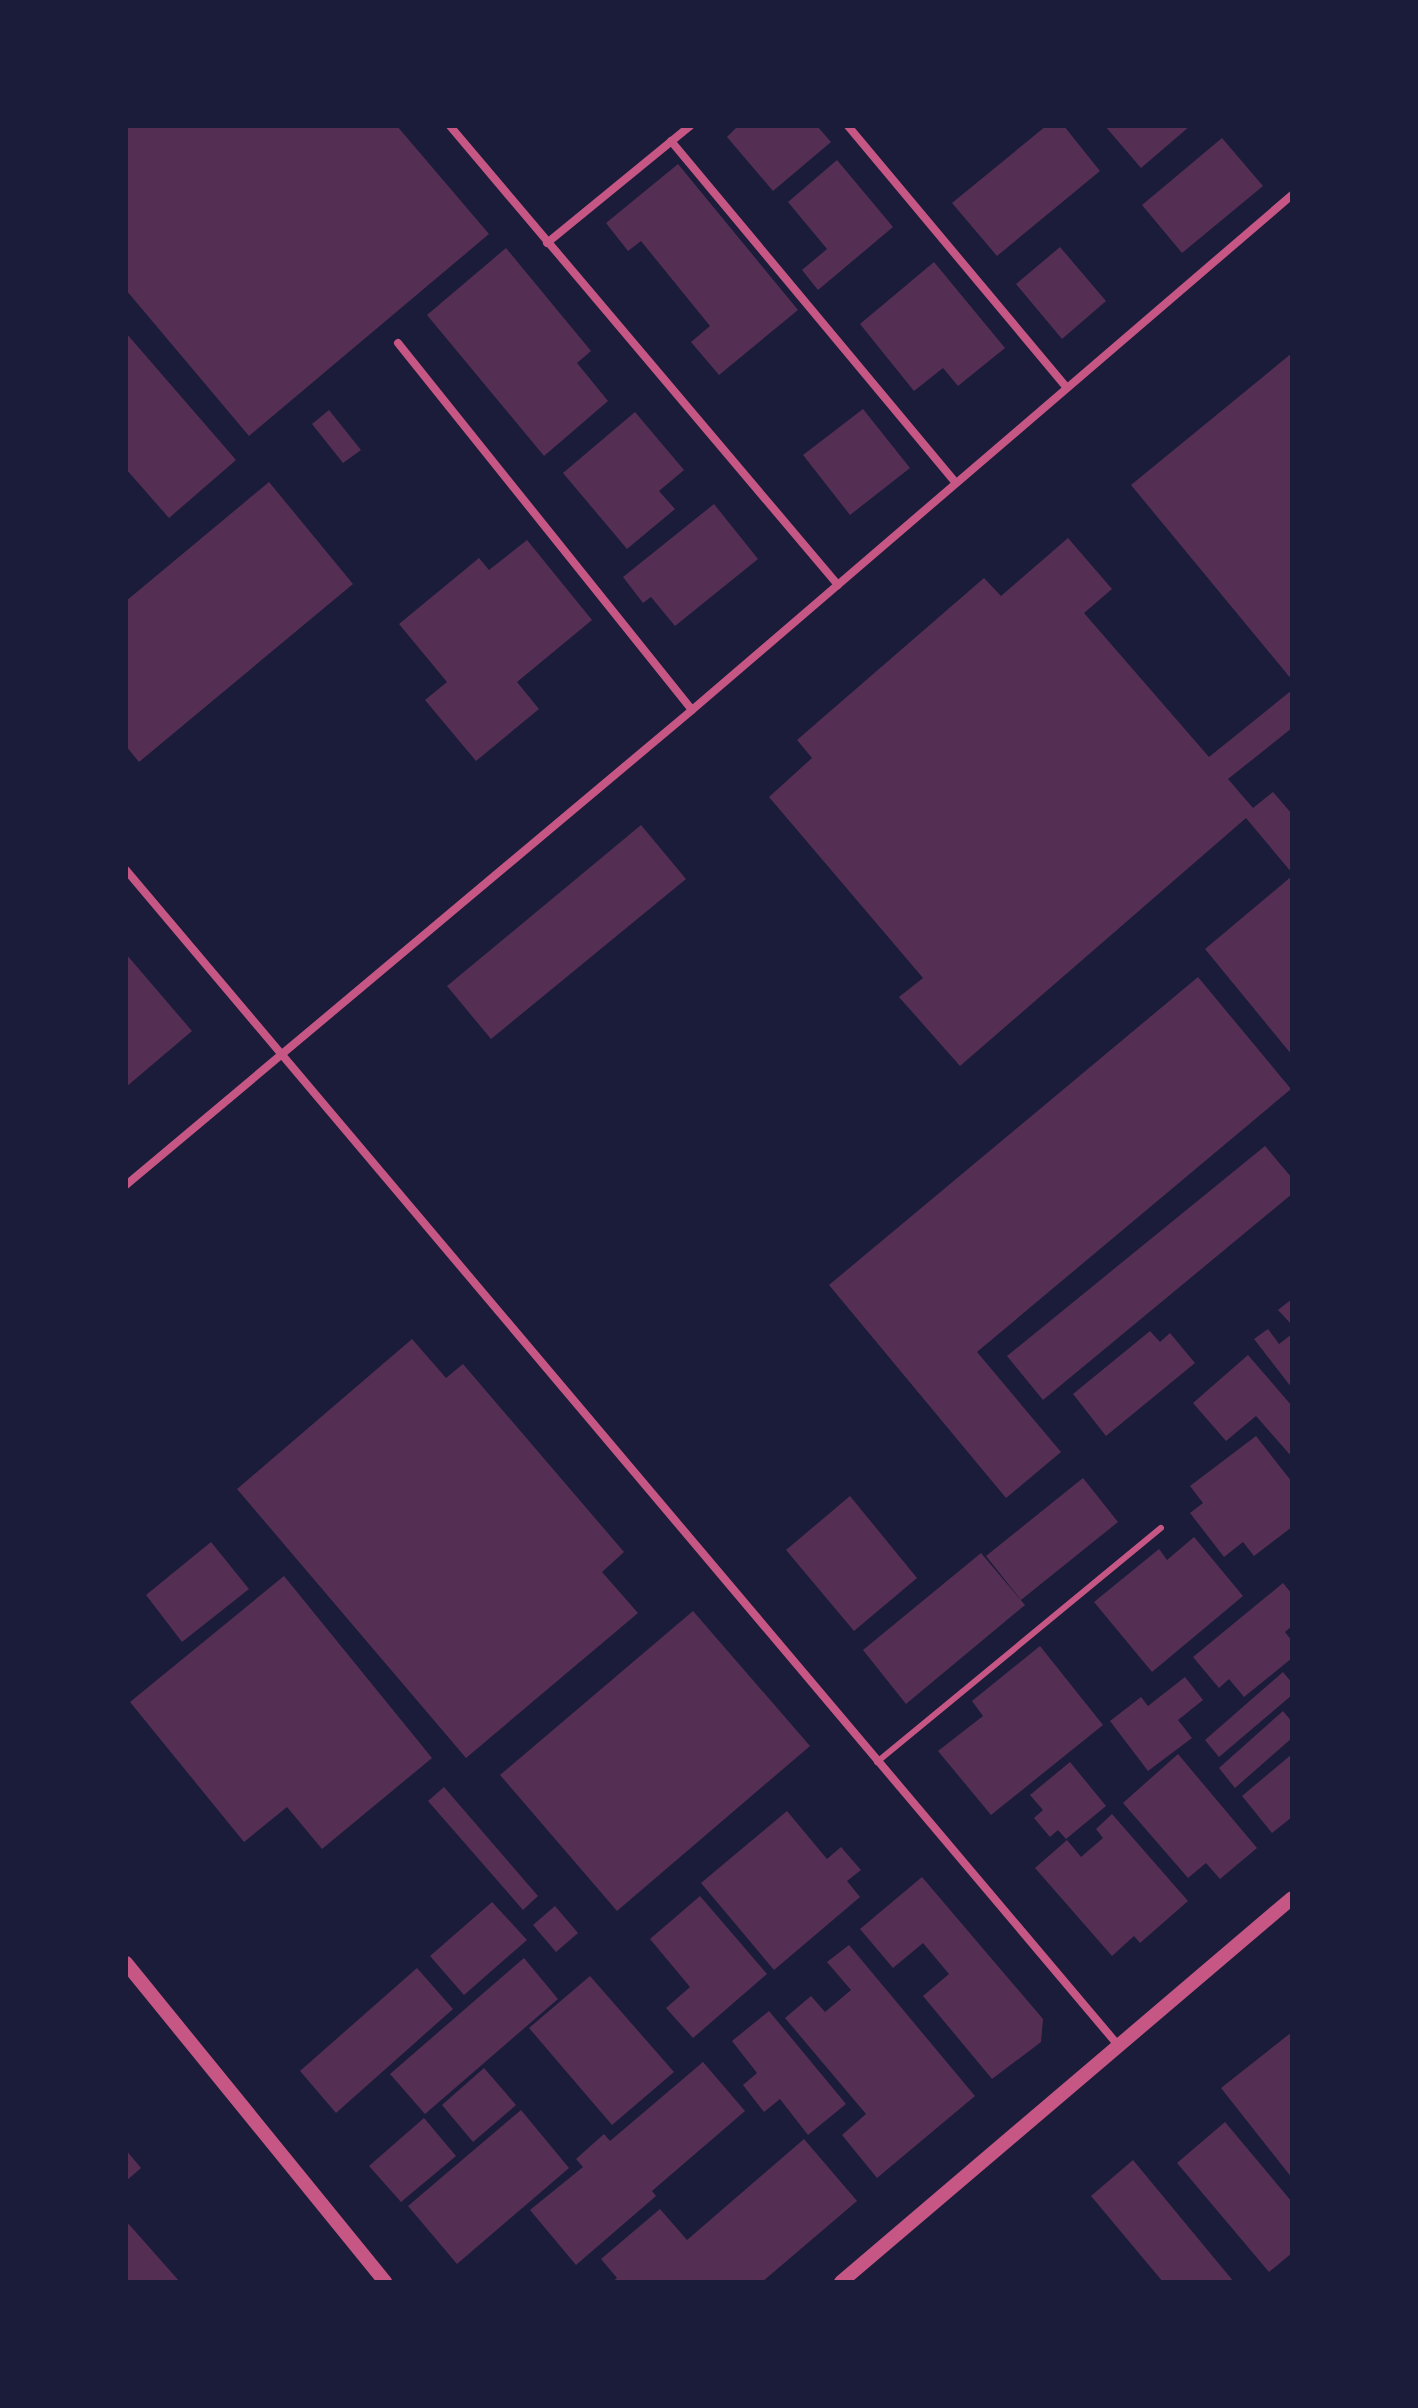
<!DOCTYPE html>
<style>
body{margin:0}
#map{position:relative;width:1418px;height:2408px;overflow:hidden;background:#1b1b3a;font-family:"Alegreya Sans",sans-serif}
div>[style]{position:absolute}
.building>*{inset:0;background:#542f53}
.service>*{height:6px;margin:-3px;padding:0 3px;transform-origin:3px;border-radius:3px;background:#c65784}
.minor>*{height:8px;margin:-4px;padding:0 4px;transform-origin:4px;border-radius:4px;background:#c65784}
.tertiary>*{height:14px;margin:-7px;padding:0 7px;transform-origin:7px;border-radius:7px;background:#c65784}
span{translate:-50% -50%;white-space:nowrap;text-align:center;line-height:1.15;-webkit-text-stroke:7px #1b1b3a;paint-order:stroke}
.frame{position:absolute;inset:0;border:128px solid #1b1b3a;pointer-events:none}
</style>
<div id="map">
<div class="building">
<i style="clip-path:polygon(126px 126px,397px 126px,489px 234px,249px 436px,126px 290px)"></i>
<i style="clip-path:polygon(738px 126px,817px 126px,831px 142px,773px 191px,727px 137px)"></i>
<i style="clip-path:polygon(1046px 126px,1064px 126px,1100px 171px,997px 256px,952px 203px)"></i>
<i style="clip-path:polygon(1105px 126px,1190px 126px,1141px 168px)"></i>
<i style="clip-path:polygon(1222px 138px,1263px 186px,1182px 253px,1142px 205px)"></i>
<i style="clip-path:polygon(837px 160px,893px 227px,818px 290px,802px 270px,827px 249px,788px 202px)"></i>
<i style="clip-path:polygon(678px 164px,798px 310px,719px 375px,691px 342px,710px 326px,641px 241px,628px 251px,606px 223px)"></i>
<i style="clip-path:polygon(1060px 247px,1106px 301px,1062px 339px,1016px 284px)"></i>
<i style="clip-path:polygon(506px 248px,591px 351px,577px 363px,608px 401px,544px 456px,427px 315px)"></i>
<i style="clip-path:polygon(934px 262px,1005px 348px,958px 386px,943px 368px,914px 391px,860px 324px)"></i>
<i style="clip-path:polygon(126px 333px,236px 460px,169px 518px,126px 469px)"></i>
<i style="clip-path:polygon(1292px 353px,1292px 680px,1131px 485px)"></i>
<i style="clip-path:polygon(863px 409px,910px 468px,850px 515px,803px 455px)"></i>
<i style="clip-path:polygon(329px 410px,361px 450px,343px 463px,312px 424px)"></i>
<i style="clip-path:polygon(635px 412px,684px 470px,659px 491px,675px 509px,627px 549px,563px 473px)"></i>
<i style="clip-path:polygon(269px 482px,353px 584px,139px 762px,126px 746px,126px 601px)"></i>
<i style="clip-path:polygon(714px 504px,758px 559px,675px 626px,651px 597px,643px 603px,623px 577px)"></i>
<i style="clip-path:polygon(1068px 538px,1112px 589px,1084px 613px,1209px 757px,1292px 690px,1292px 728px,1228px 779px,1253px 808px,1273px 792px,1292px 814px,1292px 873px,1246px 818px,960px 1066px,899px 997px,923px 978px,769px 797px,812px 758px,797px 740px,984px 578px,1001px 596px)"></i>
<i style="clip-path:polygon(527px 540px,592px 620px,517px 682px,539px 709px,476px 761px,425px 700px,447px 682px,399px 624px,479px 558px,489px 570px)"></i>
<i style="clip-path:polygon(641px 825px,686px 879px,491px 1039px,447px 986px)"></i>
<i style="clip-path:polygon(1292px 876px,1292px 1055px,1205px 949px)"></i>
<i style="clip-path:polygon(126px 954px,192px 1031px,126px 1087px)"></i>
<i style="clip-path:polygon(1198px 977px,1291px 1089px,977px 1352px,1061px 1452px,1006px 1498px,829px 1285px)"></i>
<i style="clip-path:polygon(1265px 1146px,1292px 1178px,1292px 1194px,1043px 1400px,1007px 1356px)"></i>
<i style="clip-path:polygon(1292px 1299px,1292px 1325px,1278px 1310px)"></i>
<i style="clip-path:polygon(1268px 1329px,1279px 1344px,1292px 1334px,1292px 1388px,1254px 1339px)"></i>
<i style="clip-path:polygon(1150px 1331px,1160px 1342px,1170px 1333px,1195px 1363px,1106px 1436px,1073px 1394px)"></i>
<i style="clip-path:polygon(412px 1339px,446px 1378px,463px 1364px,624px 1552px,602px 1572px,638px 1613px,466px 1758px,237px 1489px)"></i>
<i style="clip-path:polygon(1248px 1355px,1292px 1406px,1292px 1457px,1256px 1416px,1226px 1441px,1193px 1403px)"></i>
<i style="clip-path:polygon(1256px 1436px,1292px 1482px,1292px 1527px,1254px 1556px,1243px 1542px,1224px 1557px,1190px 1513px,1203px 1503px,1190px 1486px)"></i>
<i style="clip-path:polygon(1083px 1478px,1118px 1522px,1021px 1600px,986px 1556px)"></i>
<i style="clip-path:polygon(850px 1496px,917px 1578px,854px 1631px,786px 1550px)"></i>
<i style="clip-path:polygon(1194px 1537px,1243px 1596px,1152px 1672px,1094px 1602px,1159px 1549px,1167px 1560px)"></i>
<i style="clip-path:polygon(211px 1542px,249px 1589px,182px 1642px,146px 1595px)"></i>
<i style="clip-path:polygon(981px 1553px,1025px 1605px,906px 1704px,863px 1650px)"></i>
<i style="clip-path:polygon(284px 1576px,432px 1758px,322px 1849px,287px 1807px,244px 1842px,130px 1702px)"></i>
<i style="clip-path:polygon(1283px 1583px,1292px 1594px,1292px 1626px,1285px 1632px,1292px 1641px,1292px 1658px,1244px 1697px,1229px 1679px,1219px 1688px,1193px 1657px)"></i>
<i style="clip-path:polygon(693px 1611px,810px 1746px,617px 1911px,500px 1775px)"></i>
<i style="clip-path:polygon(1040px 1646px,1103px 1725px,991px 1815px,938px 1751px,983px 1716px,972px 1701px)"></i>
<i style="clip-path:polygon(1283px 1672px,1292px 1683px,1292px 1695px,1219px 1757px,1205px 1740px)"></i>
<i style="clip-path:polygon(1185px 1677px,1203px 1700px,1178px 1720px,1192px 1738px,1148px 1771px,1110px 1721px,1141px 1697px,1148px 1706px)"></i>
<i style="clip-path:polygon(1283px 1711px,1292px 1722px,1292px 1738px,1235px 1788px,1219px 1768px)"></i>
<i style="clip-path:polygon(1178px 1754px,1257px 1848px,1220px 1879px,1206px 1863px,1188px 1878px,1123px 1803px)"></i>
<i style="clip-path:polygon(1292px 1754px,1292px 1817px,1272px 1833px,1242px 1796px)"></i>
<i style="clip-path:polygon(1070px 1762px,1106px 1806px,1066px 1839px,1058px 1830px,1050px 1837px,1034px 1818px,1043px 1810px,1030px 1795px)"></i>
<i style="clip-path:polygon(444px 1787px,538px 1896px,523px 1910px,428px 1801px)"></i>
<i style="clip-path:polygon(787px 1811px,827px 1859px,841px 1847px,861px 1870px,847px 1881px,860px 1897px,774px 1970px,701px 1883px)"></i>
<i style="clip-path:polygon(1112px 1814px,1188px 1901px,1140px 1943px,1134px 1936px,1112px 1956px,1035px 1868px,1067px 1840px,1081px 1857px,1103px 1838px,1096px 1829px)"></i>
<i style="clip-path:polygon(922px 1877px,1043px 2019px,1041px 2042px,992px 2079px,923px 1996px,949px 1974px,923px 1943px,893px 1968px,860px 1929px)"></i>
<i style="clip-path:polygon(700px 1896px,767px 1974px,693px 2038px,666px 2008px,690px 1987px,650px 1939px)"></i>
<i style="clip-path:polygon(492px 1902px,527px 1940px,464px 1995px,430px 1956px)"></i>
<i style="clip-path:polygon(555px 1906px,578px 1933px,556px 1952px,533px 1925px)"></i>
<i style="clip-path:polygon(849px 1945px,975px 2096px,877px 2178px,842px 2135px,866px 2114px,785px 2018px,811px 1996px,825px 2012px,851px 1990px,827px 1962px)"></i>
<i style="clip-path:polygon(524px 1958px,558px 1999px,425px 2114px,390px 2074px)"></i>
<i style="clip-path:polygon(417px 1968px,453px 2009px,336px 2113px,300px 2071px)"></i>
<i style="clip-path:polygon(590px 1976px,674px 2072px,612px 2125px,529px 2028px)"></i>
<i style="clip-path:polygon(769px 2011px,846px 2104px,808px 2135px,780px 2099px,764px 2112px,743px 2085px,757px 2073px,732px 2041px)"></i>
<i style="clip-path:polygon(1292px 2032px,1292px 2178px,1221px 2088px)"></i>
<i style="clip-path:polygon(703px 2062px,745px 2111px,652px 2191px,656px 2196px,576px 2265px,530px 2210px,583px 2167px,576px 2159px,604px 2134px,610px 2141px)"></i>
<i style="clip-path:polygon(484px 2068px,516px 2105px,473px 2142px,442px 2105px)"></i>
<i style="clip-path:polygon(521px 2110px,569px 2168px,457px 2264px,408px 2206px)"></i>
<i style="clip-path:polygon(424px 2118px,456px 2156px,401px 2202px,369px 2166px)"></i>
<i style="clip-path:polygon(1225px 2122px,1292px 2202px,1292px 2253px,1269px 2272px,1177px 2163px)"></i>
<i style="clip-path:polygon(804px 2139px,857px 2201px,762px 2282px,612px 2282px,617px 2278px,601px 2259px,660px 2209px,687px 2240px)"></i>
<i style="clip-path:polygon(126px 2150px,141px 2168px,126px 2181px)"></i>
<i style="clip-path:polygon(1133px 2160px,1234px 2282px,1163px 2282px,1091px 2196px)"></i>
<i style="clip-path:polygon(126px 2221px,180px 2282px,126px 2282px)"></i>
</div>
<div class="service">
<i style="left:877px;top:1762px;width:368px;rotate:-39.5deg"></i>
</div>
<div class="minor">
<i style="left:450px;top:126px;width:601px;rotate:49.79deg"></i>
<i style="left:848px;top:126px;width:341px;rotate:50.1deg"></i>
<i style="left:671px;top:141px;width:445px;rotate:50.2deg"></i>
<i style="left:547px;top:243px;width:185px;rotate:-39.3deg"></i>
<i style="left:398px;top:343px;width:470px;rotate:51.3deg"></i>
<i style="left:126px;top:870px;width:1538px;rotate:49.83deg"></i>
<i style="left:126px;top:1185px;width:739px;rotate:-40deg"></i>
<i style="left:692px;top:710px;width:791px;rotate:-40.64deg"></i>
</div>
<div class="tertiary">
<i style="left:126px;top:1963px;width:411px;rotate:50.9deg"></i>
<i style="left:841px;top:2282px;width:592px;rotate:-40.41deg"></i>
</div>
<div class="frame"></div>
</div>
